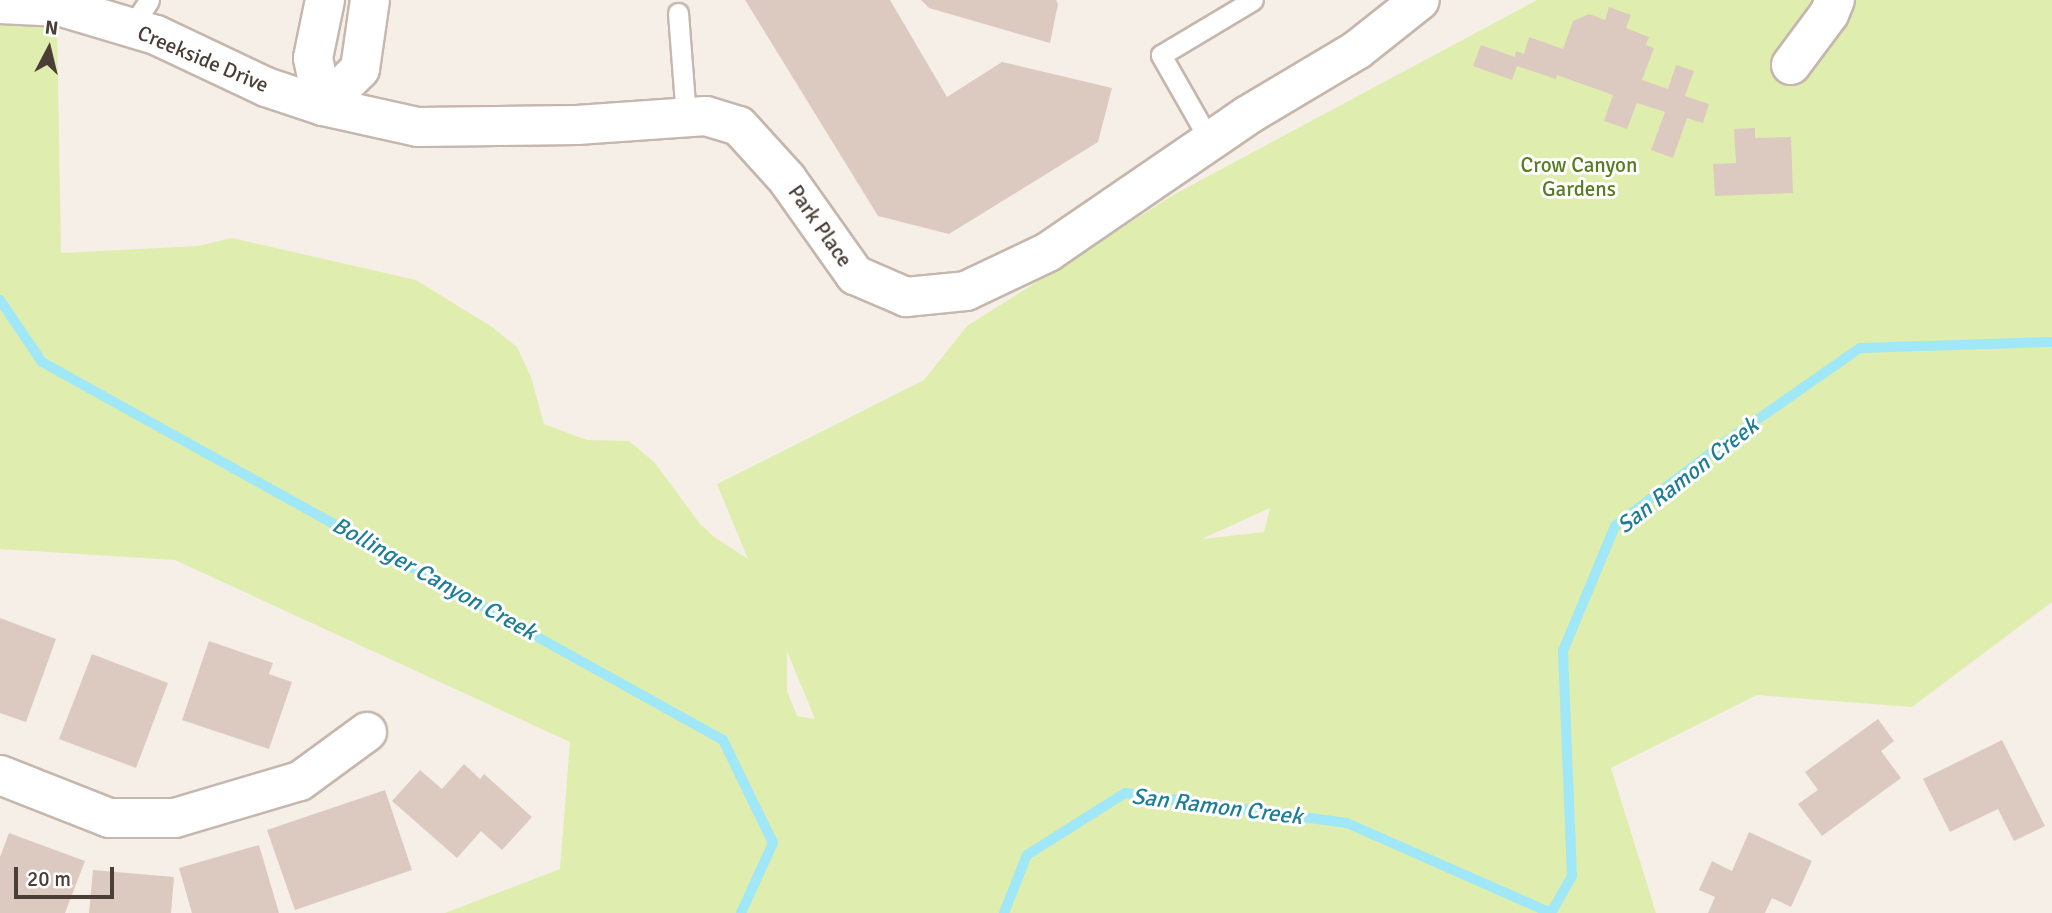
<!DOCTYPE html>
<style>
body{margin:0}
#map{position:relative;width:2052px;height:913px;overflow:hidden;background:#f6efe8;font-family:Signika,sans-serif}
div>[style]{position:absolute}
.green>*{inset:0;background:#dfeeae}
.stream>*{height:10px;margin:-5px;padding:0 5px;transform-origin:5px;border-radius:5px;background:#a0e7f7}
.building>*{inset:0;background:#dccac0}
.roads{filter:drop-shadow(2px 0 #c5b7ad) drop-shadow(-2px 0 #c5b7ad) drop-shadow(0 2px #c5b7ad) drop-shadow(0 -2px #c5b7ad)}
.lane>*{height:19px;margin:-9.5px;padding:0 9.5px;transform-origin:9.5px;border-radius:9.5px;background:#fff}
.street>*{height:38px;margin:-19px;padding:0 19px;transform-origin:19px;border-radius:19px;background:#fff}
span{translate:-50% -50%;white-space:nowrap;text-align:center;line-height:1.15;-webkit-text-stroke:6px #fff;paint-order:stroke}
.street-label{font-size:21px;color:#4a3e36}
.park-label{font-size:21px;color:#587d21}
.water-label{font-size:23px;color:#1e7e96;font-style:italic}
.north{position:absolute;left:14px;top:14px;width:70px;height:70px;-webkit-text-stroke:5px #fff;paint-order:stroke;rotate:7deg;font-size:19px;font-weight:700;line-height:28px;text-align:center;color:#4a3e36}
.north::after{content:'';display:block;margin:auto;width:24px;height:32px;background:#4a3e36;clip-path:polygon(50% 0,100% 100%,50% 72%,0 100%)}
.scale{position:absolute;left:14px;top:867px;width:100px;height:32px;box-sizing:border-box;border:4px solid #4a3e36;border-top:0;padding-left:9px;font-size:21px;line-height:24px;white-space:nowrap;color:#4a3e36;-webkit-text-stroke:5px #fff;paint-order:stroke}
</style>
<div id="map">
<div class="green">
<i style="clip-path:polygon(evenodd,1537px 0,2052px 0,2052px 602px,1912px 707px,1757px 695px,1611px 768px,1656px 913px,445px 913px,560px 869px,570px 742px,175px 560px,0 549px,0 23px,57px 25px,61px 253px,198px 246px,232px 238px,416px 280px,492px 327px,517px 347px,531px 377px,544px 424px,587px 440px,629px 441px,655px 463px,700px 524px,714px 537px,748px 559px,717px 484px,924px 380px,967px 326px,1175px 194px,1537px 0,1270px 508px,1264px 532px,1203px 539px,1204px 538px,1270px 508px,1537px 0,787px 651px,815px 719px,797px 716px,787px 691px,787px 651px)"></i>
</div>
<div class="stream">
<i style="left:0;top:300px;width:75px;rotate:55.9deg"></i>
<i style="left:42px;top:362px;width:779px;rotate:29.03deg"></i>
<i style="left:723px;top:740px;width:114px;rotate:64.1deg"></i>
<i style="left:773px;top:843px;width:77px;rotate:114.6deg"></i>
<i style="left:1004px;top:913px;width:62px;rotate:-68.4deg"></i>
<i style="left:1027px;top:855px;width:116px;rotate:-32.3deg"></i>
<i style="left:1125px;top:793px;width:224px;rotate:7.7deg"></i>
<i style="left:1347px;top:823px;width:223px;rotate:23.8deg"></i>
<i style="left:1551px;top:913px;width:43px;rotate:-60.4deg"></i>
<i style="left:1572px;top:876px;width:225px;rotate:-92.3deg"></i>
<i style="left:1563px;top:651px;width:135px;rotate:-67.4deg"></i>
<i style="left:1615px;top:526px;width:142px;rotate:-37.3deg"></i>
<i style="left:1728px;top:440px;width:161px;rotate:-34.9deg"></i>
<i style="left:1860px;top:348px;width:192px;rotate:-1.8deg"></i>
</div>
<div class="building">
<i style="clip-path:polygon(745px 0,890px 0,947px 97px,1002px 62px,1112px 88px,1098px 142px,949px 234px,878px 216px)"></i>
<i style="clip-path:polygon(921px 0,1056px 0,1058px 4px,1050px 43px,929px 8px)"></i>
<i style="clip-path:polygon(1609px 7px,1631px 15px,1626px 28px,1649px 37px,1646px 45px,1654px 48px,1642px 80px,1668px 89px,1676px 65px,1694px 71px,1685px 96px,1709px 104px,1703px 123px,1687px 118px,1673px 158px,1651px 150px,1665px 112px,1637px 103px,1627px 129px,1604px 121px,1613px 95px,1557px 75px,1556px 79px,1517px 66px,1512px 80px,1473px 66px,1481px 45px,1515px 57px,1516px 51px,1524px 54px,1529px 37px,1563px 49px,1573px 21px,1589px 14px,1605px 20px)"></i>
<i style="clip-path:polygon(1755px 128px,1755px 138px,1791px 137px,1793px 193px,1715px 196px,1713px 164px,1736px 163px,1734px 129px)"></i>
<i style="clip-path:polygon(0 618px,56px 639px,26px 722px,0 713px)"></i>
<i style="clip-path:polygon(209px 641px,273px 663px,269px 674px,292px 682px,269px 749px,182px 720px)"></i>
<i style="clip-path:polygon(92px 654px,168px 683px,136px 768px,59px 739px)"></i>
<i style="clip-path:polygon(1878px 719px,1894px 741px,1881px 751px,1901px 778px,1822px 836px,1798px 804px,1818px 790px,1805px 772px)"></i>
<i style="clip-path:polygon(2002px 740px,2045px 826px,2014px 841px,1998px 809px,1950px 832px,1923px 779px)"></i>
<i style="clip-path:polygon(464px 764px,480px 779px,484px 774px,532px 817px,502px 850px,481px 831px,457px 858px,392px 801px,420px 770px,442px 789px)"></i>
<i style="clip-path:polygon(385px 790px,412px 870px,295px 910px,267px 830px)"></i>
<i style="clip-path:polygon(1749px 832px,1812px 861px,1791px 907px,1772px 898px,1765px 913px,1708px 913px,1715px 897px,1699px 890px,1712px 861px,1732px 871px)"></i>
<i style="clip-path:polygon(9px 833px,85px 861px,65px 913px,0 913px,0 857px)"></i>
<i style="clip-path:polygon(259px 845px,279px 913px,192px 913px,179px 868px)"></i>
<i style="clip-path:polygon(93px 870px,174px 877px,171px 913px,89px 913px)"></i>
</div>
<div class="roads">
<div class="lane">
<i style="left:678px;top:13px;width:105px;rotate:85.6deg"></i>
<i style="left:131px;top:28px;width:33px;rotate:-57deg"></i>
<i style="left:1210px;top:141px;width:99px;rotate:-119.7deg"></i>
<i style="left:1161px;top:55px;width:107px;rotate:-30.9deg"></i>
</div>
<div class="street">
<i style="left:0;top:4px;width:62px;rotate:2.8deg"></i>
<i style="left:62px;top:7px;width:98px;rotate:16.6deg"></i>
<i style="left:156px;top:35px;width:122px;rotate:25.3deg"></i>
<i style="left:266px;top:87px;width:60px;rotate:18.4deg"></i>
<i style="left:323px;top:106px;width:97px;rotate:12.5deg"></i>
<i style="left:418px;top:127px;width:159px;rotate:-0.7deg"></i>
<i style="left:577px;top:125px;width:129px;rotate:-4deg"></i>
<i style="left:706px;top:116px;width:34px;rotate:17deg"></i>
<i style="left:739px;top:126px;width:72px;rotate:47.8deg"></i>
<i style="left:787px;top:179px;width:118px;rotate:54.7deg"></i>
<i style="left:855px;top:275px;width:56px;rotate:23.3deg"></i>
<i style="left:906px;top:297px;width:60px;rotate:-5.7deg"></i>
<i style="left:966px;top:291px;width:91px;rotate:-25.4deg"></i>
<i style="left:1048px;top:252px;width:242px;rotate:-34.4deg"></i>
<i style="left:1248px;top:115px;width:127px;rotate:-30.8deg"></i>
<i style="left:1357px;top:50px;width:80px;rotate:-38.4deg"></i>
<i style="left:1791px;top:65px;width:64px;rotate:-53.3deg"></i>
<i style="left:1829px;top:14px;width:15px;rotate:-67deg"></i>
<i style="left:323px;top:106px;width:52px;rotate:-45deg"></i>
<i style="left:360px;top:69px;width:70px;rotate:-81.8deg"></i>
<i style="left:323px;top:106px;width:49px;rotate:-101.8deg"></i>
<i style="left:313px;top:58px;width:59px;rotate:-78.3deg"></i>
<i style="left:0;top:775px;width:117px;rotate:21.5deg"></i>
<i style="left:109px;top:818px;width:66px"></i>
<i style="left:175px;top:818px;width:130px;rotate:-16.5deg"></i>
<i style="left:300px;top:781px;width:83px;rotate:-36.2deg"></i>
</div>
</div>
<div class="street-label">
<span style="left:203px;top:59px;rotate:23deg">Creekside Drive</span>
<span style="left:820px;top:226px;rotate:55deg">Park Place</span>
</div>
<div class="park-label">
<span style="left:1579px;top:177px">Crow Canyon<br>Gardens</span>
</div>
<div class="water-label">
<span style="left:1688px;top:476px;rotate:-38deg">San Ramon Creek</span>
<span style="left:434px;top:579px;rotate:29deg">Bollinger Canyon Creek</span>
<span style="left:1217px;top:807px;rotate:7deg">San Ramon Creek</span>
</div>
<div class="north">N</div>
<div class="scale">20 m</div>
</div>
